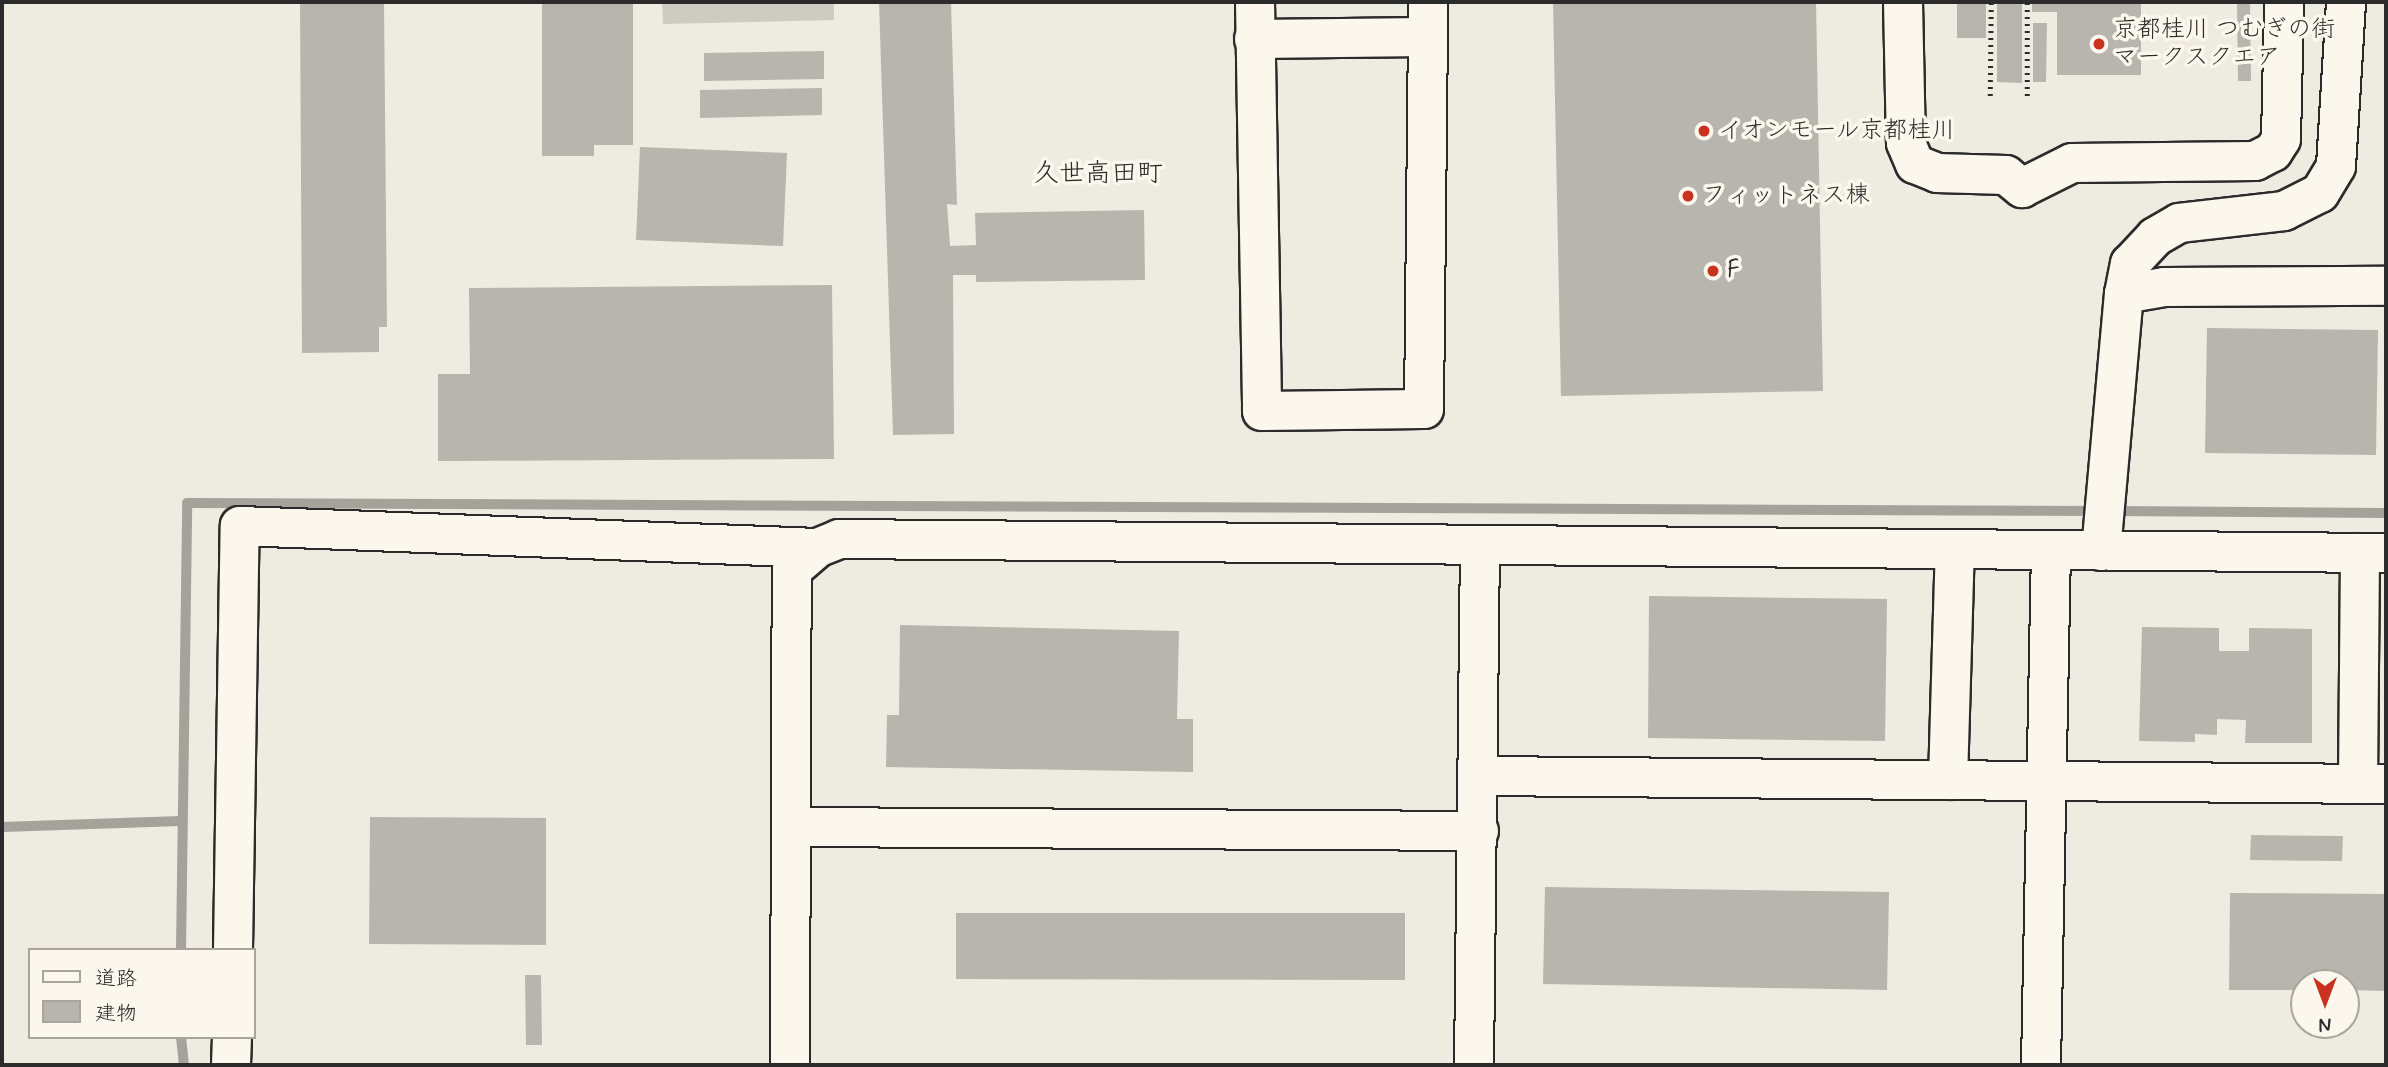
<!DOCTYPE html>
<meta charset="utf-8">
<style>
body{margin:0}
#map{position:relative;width:2388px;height:1067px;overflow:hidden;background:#eeebe0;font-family:Mynerve,"Klee One",sans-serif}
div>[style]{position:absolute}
.green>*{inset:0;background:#cecbc2}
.stream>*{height:10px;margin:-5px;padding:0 5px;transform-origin:5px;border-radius:5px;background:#a4a29a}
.building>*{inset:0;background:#b8b5ae}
.path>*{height:4.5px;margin-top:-2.25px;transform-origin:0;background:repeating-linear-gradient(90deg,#2b2b2b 0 2px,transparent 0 7px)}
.roads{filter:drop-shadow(2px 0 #2b2b2b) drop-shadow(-2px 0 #2b2b2b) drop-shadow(0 2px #2b2b2b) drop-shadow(0 -2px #2b2b2b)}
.minor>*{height:38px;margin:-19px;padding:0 19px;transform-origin:19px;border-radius:19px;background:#fbf7ec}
.dots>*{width:19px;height:19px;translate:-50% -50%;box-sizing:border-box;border:4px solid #fbf7ec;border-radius:50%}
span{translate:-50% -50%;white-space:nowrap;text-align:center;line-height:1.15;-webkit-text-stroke:7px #fbf7ec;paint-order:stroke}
.poi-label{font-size:24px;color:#2b2b2b}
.left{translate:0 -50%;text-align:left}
.neighbourhood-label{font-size:26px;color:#2b2b2b}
.frame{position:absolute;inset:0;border:4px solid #2b2b2b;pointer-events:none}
.legend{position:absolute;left:28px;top:948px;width:228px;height:91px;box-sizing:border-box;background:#fbf7ec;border:2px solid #a8a59f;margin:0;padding:9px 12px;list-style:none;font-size:21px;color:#2b2b2b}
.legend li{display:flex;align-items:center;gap:14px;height:35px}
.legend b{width:35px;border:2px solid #a8a59f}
.north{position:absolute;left:2290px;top:969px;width:70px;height:70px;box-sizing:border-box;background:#fbf7ec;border:2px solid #a8a59f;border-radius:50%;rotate:180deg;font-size:19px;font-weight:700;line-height:28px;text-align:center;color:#2b2b2b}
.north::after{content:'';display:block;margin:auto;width:24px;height:32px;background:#c8321e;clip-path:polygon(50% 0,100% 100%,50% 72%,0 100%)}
</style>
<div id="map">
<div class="green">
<i style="clip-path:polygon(662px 2px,834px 2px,834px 20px,663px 24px)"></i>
</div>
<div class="stream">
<i style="left:2113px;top:511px;width:273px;rotate:0.4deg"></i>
<i style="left:2px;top:827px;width:179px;rotate:-1.9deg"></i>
<i style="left:181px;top:950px;width:447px;rotate:-89.2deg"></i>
<i style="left:187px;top:503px;width:1909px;rotate:0.24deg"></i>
<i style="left:181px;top:1037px;width:28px;rotate:84deg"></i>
</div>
<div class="building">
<i style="clip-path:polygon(300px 2px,384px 2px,387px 327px,379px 327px,379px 352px,302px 353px)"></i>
<i style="clip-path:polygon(542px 2px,633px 2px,633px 145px,594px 145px,594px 156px,542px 156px)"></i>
<i style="clip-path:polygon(879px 2px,951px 2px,957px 205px,947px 204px,950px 246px,976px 245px,975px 213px,1144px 210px,1145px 280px,976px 282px,976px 275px,953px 275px,954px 434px,893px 435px)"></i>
<i style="clip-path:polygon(1553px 2px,1816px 2px,1823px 391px,1561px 396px)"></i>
<i style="clip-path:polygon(1957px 2px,1986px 2px,1986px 38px,1957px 38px)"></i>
<i style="clip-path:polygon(1997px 2px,2022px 2px,2022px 83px,1997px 82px)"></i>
<i style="clip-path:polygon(2032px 2px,2141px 2px,2141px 75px,2057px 75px,2057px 12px,2032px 12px)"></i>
<i style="clip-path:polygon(2237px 2px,2250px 2px,2251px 81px,2238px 81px)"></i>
<i style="clip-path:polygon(2033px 23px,2047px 23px,2046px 82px,2033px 82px)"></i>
<i style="clip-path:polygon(824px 51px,824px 79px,704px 81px,704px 53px)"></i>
<i style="clip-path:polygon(822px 88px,822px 115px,700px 118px,700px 90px)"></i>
<i style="clip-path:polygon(640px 147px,787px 153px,783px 246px,636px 240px)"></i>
<i style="clip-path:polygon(832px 285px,834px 459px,438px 461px,438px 374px,470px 374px,469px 288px)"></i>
<i style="clip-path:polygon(2207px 328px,2378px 330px,2376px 455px,2205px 453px)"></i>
<i style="clip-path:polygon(1649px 596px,1887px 599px,1885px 741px,1648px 738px)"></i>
<i style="clip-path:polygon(900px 625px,1179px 631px,1177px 719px,1193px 719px,1193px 772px,886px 767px,887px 715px,899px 715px)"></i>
<i style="clip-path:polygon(2142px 627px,2219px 628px,2219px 651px,2249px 651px,2249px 628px,2312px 629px,2312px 743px,2245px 743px,2246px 720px,2217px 719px,2217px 735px,2195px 734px,2195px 742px,2139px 741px)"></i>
<i style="clip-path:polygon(370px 817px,546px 818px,546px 945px,369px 944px)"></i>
<i style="clip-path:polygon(2251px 835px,2343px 836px,2342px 861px,2250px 860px)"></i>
<i style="clip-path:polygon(1545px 887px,1889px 892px,1887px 990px,1543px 984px)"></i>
<i style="clip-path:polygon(2230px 893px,2386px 894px,2386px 991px,2346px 990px,2346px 983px,2304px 983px,2304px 990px,2229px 990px)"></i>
<i style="clip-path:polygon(956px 913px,1405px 913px,1405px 980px,956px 979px)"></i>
<i style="clip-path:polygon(525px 975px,541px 975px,542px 1045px,526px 1045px)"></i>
</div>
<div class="path">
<i style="left:1990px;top:96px;width:94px;rotate:-89.4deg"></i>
<i style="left:2027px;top:96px;width:94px;rotate:-90deg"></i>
</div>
<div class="roads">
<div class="minor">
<i style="left:1255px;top:2px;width:409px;rotate:89deg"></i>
<i style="left:1262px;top:411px;width:162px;rotate:-0.7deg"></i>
<i style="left:1424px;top:409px;width:407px;rotate:-89.4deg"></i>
<i style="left:1903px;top:2px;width:141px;rotate:88.8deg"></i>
<i style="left:1906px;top:143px;width:23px;rotate:67deg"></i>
<i style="left:1915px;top:164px;width:24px;rotate:22deg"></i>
<i style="left:1937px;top:173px;width:69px;rotate:1.7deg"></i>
<i style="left:2006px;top:175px;width:21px;rotate:39deg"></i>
<i style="left:2022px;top:188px;width:56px;rotate:-26.6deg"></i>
<i style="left:2072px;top:163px;width:183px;rotate:-0.6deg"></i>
<i style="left:2255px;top:161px;width:20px;rotate:-27deg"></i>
<i style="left:2273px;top:152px;width:15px;rotate:-58deg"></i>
<i style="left:2281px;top:139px;width:137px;rotate:-88.7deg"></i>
<i style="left:1254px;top:39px;width:173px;rotate:-0.7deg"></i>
<i style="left:2124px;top:294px;width:41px;rotate:-9.9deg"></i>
<i style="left:2164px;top:287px;width:222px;rotate:-0.3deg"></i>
<i style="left:2101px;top:551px;width:258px;rotate:-84.9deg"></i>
<i style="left:2124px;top:294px;width:31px;rotate:-79deg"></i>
<i style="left:2130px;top:264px;width:37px;rotate:-47deg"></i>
<i style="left:2155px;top:237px;width:28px;rotate:-30deg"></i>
<i style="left:2179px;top:223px;width:106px;rotate:-6.5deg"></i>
<i style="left:2284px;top:211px;width:40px;rotate:-26.6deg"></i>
<i style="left:2320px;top:193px;width:31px;rotate:-59deg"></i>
<i style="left:2336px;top:166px;width:164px;rotate:-86.5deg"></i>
<i style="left:1480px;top:776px;width:906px;rotate:0.51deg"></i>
<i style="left:1948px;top:780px;width:230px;rotate:-88.3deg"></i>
<i style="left:2358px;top:783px;width:230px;rotate:-89.5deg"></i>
<i style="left:791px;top:827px;width:688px;rotate:0.33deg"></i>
<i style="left:233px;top:950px;width:424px;rotate:-89.1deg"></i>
<i style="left:240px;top:526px;width:577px;rotate:2.18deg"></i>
<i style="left:231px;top:1065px;width:28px;rotate:-88deg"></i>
<i style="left:790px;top:1065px;width:495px;rotate:-89.8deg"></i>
<i style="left:792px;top:570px;width:33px;rotate:-41deg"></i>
<i style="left:817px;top:548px;width:24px;rotate:-22deg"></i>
<i style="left:839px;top:539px;width:1547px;rotate:0.52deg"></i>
<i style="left:1474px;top:1065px;width:520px;rotate:-89.34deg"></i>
<i style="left:2041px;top:1065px;width:515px;rotate:-88.89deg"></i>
</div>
</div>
<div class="dots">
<i style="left:2099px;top:44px;background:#c8321e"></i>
<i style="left:1704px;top:131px;background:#c8321e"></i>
<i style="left:1688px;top:196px;background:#c8321e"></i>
<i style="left:1713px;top:271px;background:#c8321e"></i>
</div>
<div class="poi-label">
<span class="left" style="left:2113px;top:44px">京都桂川 つむぎの街<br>マークスクエア</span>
<span class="left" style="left:1718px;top:131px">イオンモール京都桂川</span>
<span class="left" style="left:1702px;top:196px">フィットネス棟</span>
<span class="left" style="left:1727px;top:271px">F</span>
</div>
<div class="neighbourhood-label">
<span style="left:1098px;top:175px">久世高田町</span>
</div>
<div class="frame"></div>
<ul class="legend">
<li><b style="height:9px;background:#fbf7ec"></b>道路</li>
<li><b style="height:19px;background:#b8b5ae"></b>建物</li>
</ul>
<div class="north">N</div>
</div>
